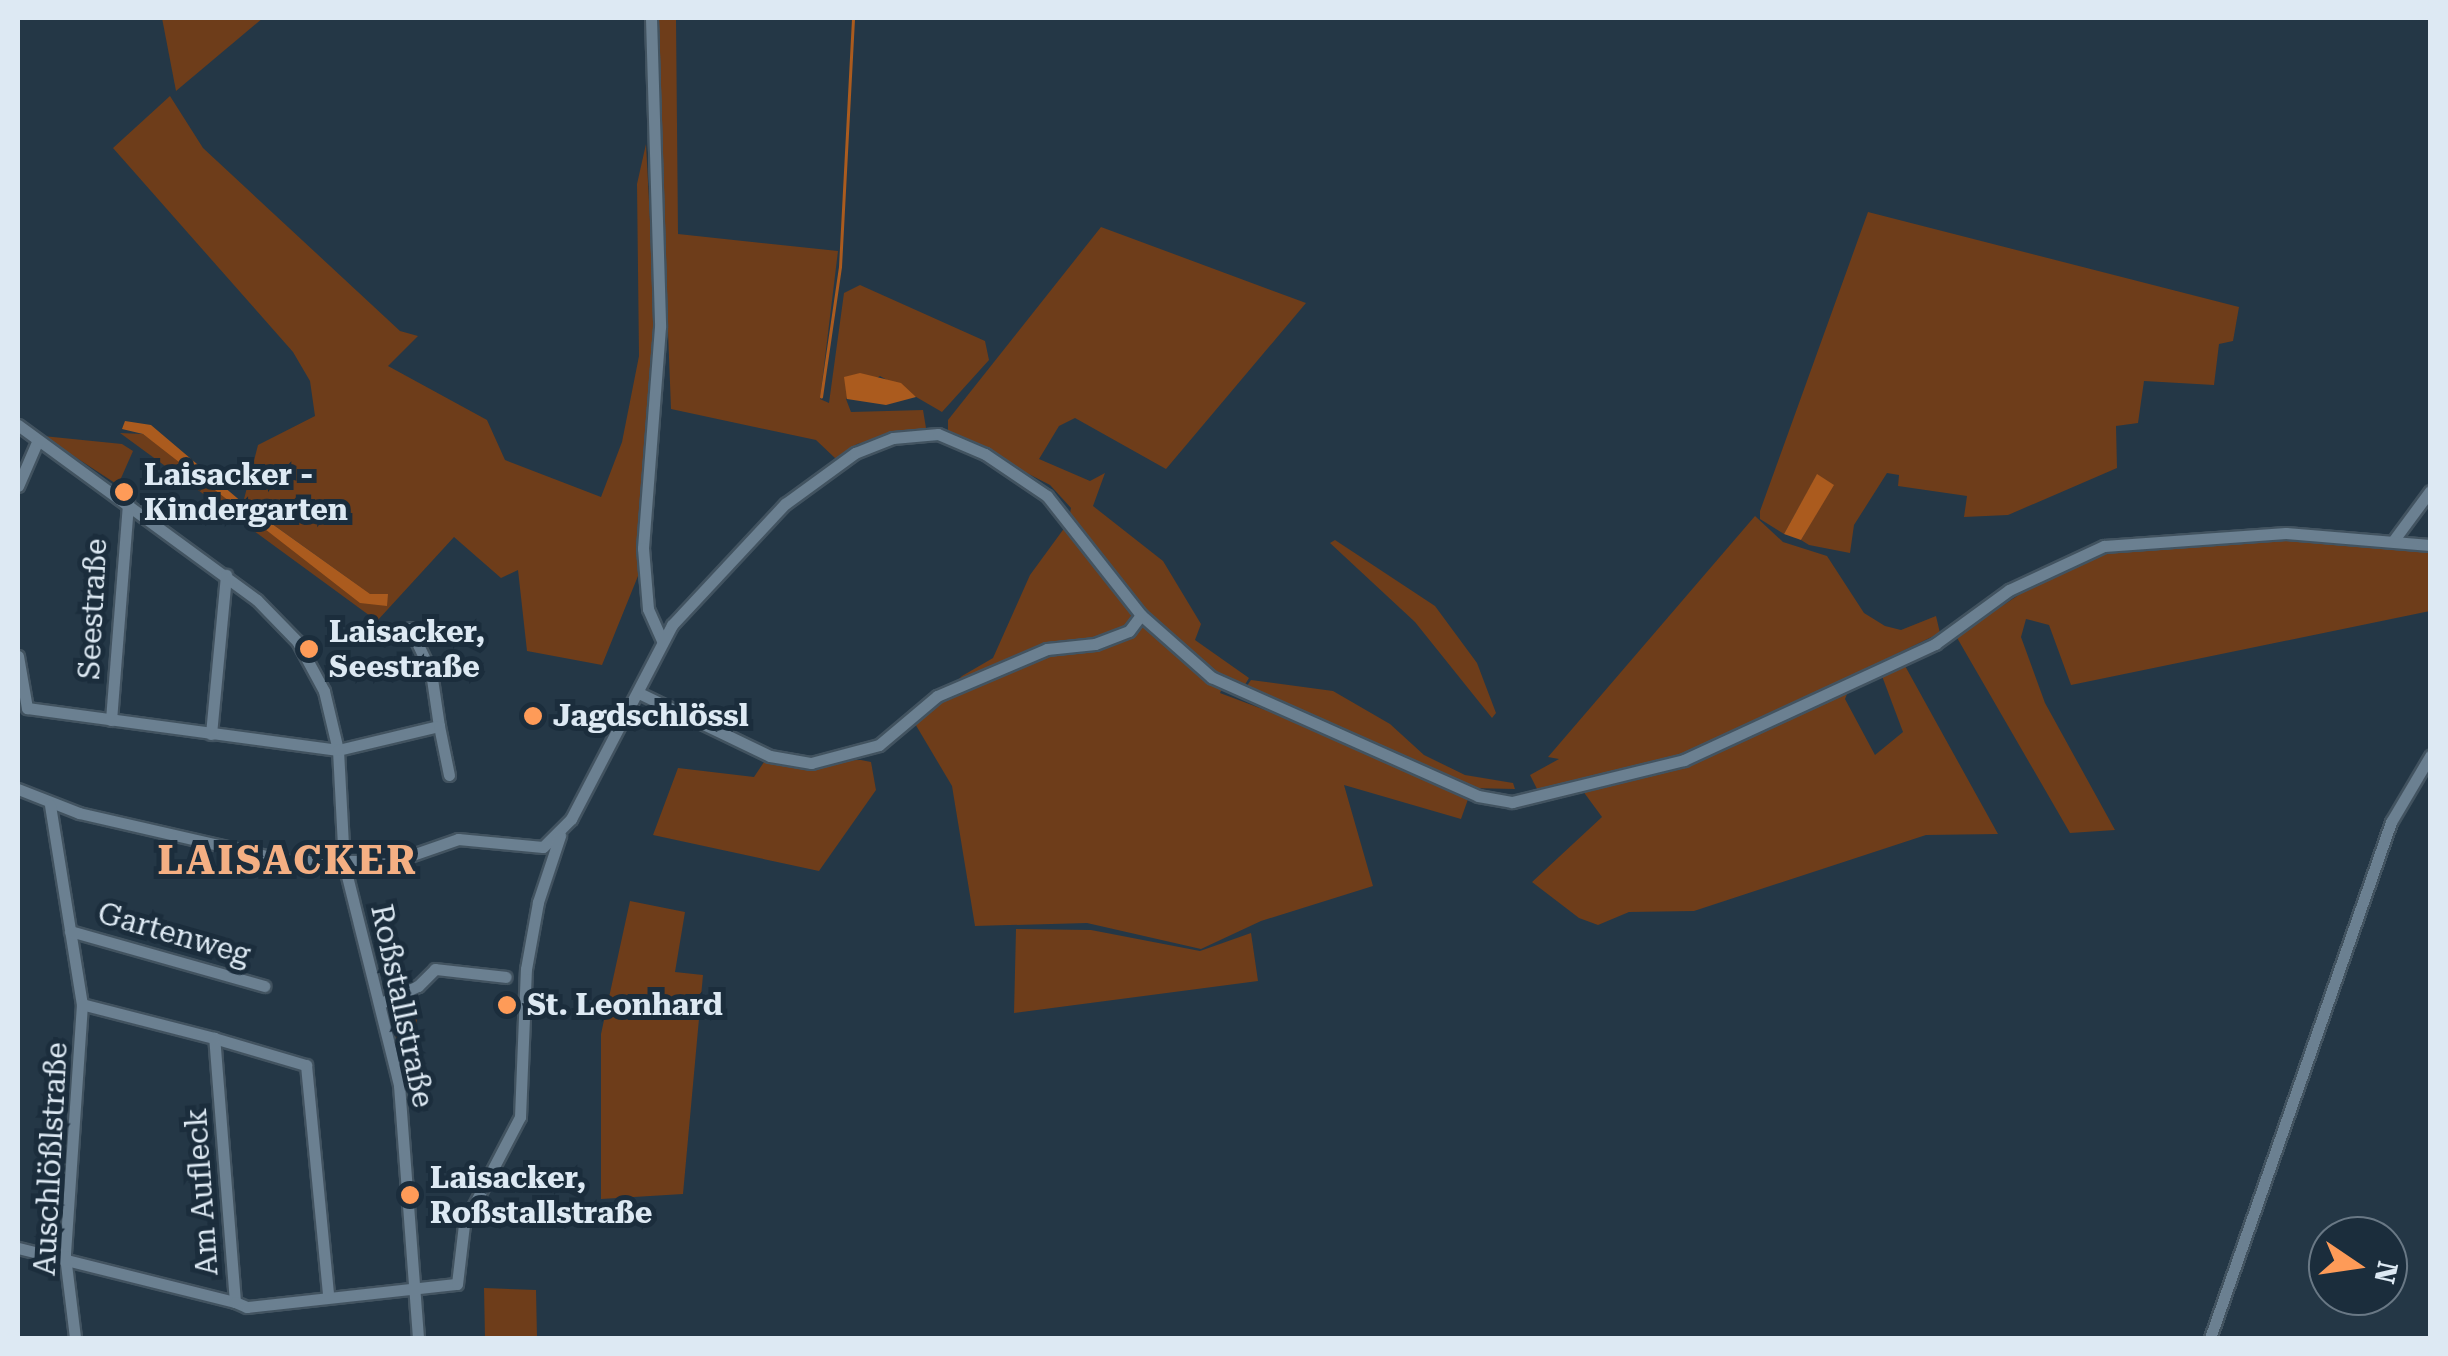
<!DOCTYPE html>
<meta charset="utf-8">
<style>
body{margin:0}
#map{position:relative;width:2448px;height:1356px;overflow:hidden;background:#243746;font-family:"Roboto Serif",serif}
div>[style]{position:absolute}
.green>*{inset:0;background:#6e3d1a}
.water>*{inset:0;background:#ab5b1e}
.stream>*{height:2.5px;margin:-1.25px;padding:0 1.25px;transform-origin:1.25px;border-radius:1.25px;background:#ab5b1e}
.roads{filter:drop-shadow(2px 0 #425360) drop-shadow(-2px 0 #425360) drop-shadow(0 2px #425360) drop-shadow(0 -2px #425360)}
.street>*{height:11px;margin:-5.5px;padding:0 5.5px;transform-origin:5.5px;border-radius:5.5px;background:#6b8091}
.dots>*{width:28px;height:28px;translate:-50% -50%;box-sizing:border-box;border:5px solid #1b2d3c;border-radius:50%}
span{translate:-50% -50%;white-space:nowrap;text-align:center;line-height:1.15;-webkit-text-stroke:10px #1b2d3c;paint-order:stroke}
.poi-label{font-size:30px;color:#dde9f3;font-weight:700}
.left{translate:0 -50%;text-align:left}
.street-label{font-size:30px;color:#dde9f3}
.district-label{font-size:40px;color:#f4af83;font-weight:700;letter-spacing:2.5px}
.frame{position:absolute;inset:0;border:20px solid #dde9f3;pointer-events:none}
.north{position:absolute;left:2308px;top:1216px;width:100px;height:100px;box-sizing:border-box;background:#1b2d3c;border:2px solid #697885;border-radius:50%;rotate:103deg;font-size:28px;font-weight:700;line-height:40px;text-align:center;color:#dde9f3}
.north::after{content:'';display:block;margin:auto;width:35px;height:45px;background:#fe9b58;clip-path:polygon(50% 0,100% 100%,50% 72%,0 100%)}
</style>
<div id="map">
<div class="green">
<i style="clip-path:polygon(162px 18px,263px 18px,176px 91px)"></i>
<i style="clip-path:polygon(656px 18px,676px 18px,678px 234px,838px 251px,820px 399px,829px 403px,844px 293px,860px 285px,985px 341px,989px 360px,942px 412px,880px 376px,846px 399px,851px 412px,923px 410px,926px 428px,857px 444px,836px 459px,816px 440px,671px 409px)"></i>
<i style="clip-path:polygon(170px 96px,203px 148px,400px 331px,418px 336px,388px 366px,487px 420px,505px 460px,601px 497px,622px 442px,639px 356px,637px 184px,646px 144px,655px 316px,638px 576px,602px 665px,527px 651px,518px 570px,501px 578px,454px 537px,377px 621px,120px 433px,143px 434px,370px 594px,243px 503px,258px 445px,315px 416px,310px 381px,293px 352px,113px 148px)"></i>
<i style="clip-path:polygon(1868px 212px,2239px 307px,2233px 341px,2219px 344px,2214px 385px,2144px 381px,2138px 423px,2116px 426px,2117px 468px,2008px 515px,1964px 517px,1967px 496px,1898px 486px,1899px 475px,1887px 473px,1854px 525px,1850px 553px,1809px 545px,1801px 540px,1833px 485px,1817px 475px,1784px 534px,1760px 519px,1760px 511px)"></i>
<i style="clip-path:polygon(1101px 227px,1306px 303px,1166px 469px,1075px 418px,1059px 426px,1039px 459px,1090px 481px,1105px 473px,1093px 506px,1163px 561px,1201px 624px,1195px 640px,1249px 678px,1243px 688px,1226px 680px,1220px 693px,1265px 710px,1271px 704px,1244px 690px,1251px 680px,1333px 691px,1390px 724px,1424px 755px,1465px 775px,1513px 783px,1515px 789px,1472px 788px,1461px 819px,1344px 785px,1373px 886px,1261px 921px,1201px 949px,1087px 923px,975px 926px,952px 786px,914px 722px,962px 676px,993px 658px,1030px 575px,1068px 523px,1071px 508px,1050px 485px,959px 438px,948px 430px,948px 420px)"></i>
<i style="clip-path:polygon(43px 436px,122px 444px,133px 451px,118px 485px)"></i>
<i style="clip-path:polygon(1755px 516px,1783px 542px,1827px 556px,1864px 613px,1885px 626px,1901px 630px,1936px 616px,1940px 633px,1855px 674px,1845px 699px,1875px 755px,1903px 732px,1882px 676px,1904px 664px,1998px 834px,1926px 835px,1694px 911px,1629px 912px,1598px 925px,1579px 918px,1532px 882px,1602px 817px,1577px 783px,1538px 791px,1530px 775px,1559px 759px,1548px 757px)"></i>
<i style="clip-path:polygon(2280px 539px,2430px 549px,2430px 611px,2071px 685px,2049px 625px,2026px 619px,2021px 637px,2045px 703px,2115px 830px,2070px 833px,1956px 636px,2037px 583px,2111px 552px)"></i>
<i style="clip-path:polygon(1335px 540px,1435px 606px,1477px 663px,1496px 713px,1492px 718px,1415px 622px,1330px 543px)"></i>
<i style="clip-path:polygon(861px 760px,871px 762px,876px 790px,819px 871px,653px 835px,678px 768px,754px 777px,764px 762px)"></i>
<i style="clip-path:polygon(630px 901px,685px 912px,675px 972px,703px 975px,683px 1194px,601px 1199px,601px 1034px)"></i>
<i style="clip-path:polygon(1016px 929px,1091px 930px,1200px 951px,1251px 933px,1258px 981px,1014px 1013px)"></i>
<i style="clip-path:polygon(417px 989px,417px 1045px,395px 1049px,384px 1004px)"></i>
<i style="clip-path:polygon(484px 1288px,536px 1290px,537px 1338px,485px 1338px)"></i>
</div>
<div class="water">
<i style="clip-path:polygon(860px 373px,901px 383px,916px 397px,886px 405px,847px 399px,844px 377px)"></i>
<i style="clip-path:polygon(125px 421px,151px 425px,243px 503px,370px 594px,388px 594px,387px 606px,360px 603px,143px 434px,122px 429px)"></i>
<i style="clip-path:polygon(1817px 474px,1834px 485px,1801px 540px,1784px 534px)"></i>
</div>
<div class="stream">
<i style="left:821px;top:397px;width:131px;rotate:-81.7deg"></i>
<i style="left:840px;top:267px;width:249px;rotate:-87deg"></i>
</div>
<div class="roads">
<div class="street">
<i style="left:651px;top:18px;width:309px;rotate:88.3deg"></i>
<i style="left:660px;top:327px;width:222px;rotate:94.4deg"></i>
<i style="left:643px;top:548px;width:61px;rotate:85.3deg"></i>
<i style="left:648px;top:609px;width:35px;rotate:66deg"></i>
<i style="left:18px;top:425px;width:296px;rotate:36.2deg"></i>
<i style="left:257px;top:600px;width:57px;rotate:45.7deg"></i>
<i style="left:297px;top:641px;width:57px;rotate:61.6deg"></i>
<i style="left:324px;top:691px;width:61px;rotate:76.7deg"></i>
<i style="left:338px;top:750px;width:114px;rotate:87deg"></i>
<i style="left:344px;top:864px;width:228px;rotate:76deg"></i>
<i style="left:399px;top:1085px;width:254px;rotate:85.7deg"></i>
<i style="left:18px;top:486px;width:48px;rotate:-66.6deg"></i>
<i style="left:2393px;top:541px;width:62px;rotate:-53.5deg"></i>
<i style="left:410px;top:628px;width:49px;rotate:64.5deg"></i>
<i style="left:431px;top:672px;width:55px;rotate:81.6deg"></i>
<i style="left:18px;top:656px;width:53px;rotate:80.2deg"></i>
<i style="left:27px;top:708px;width:314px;rotate:7.7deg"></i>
<i style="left:338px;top:750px;width:104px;rotate:-13.4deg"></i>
<i style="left:439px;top:726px;width:50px;rotate:78.5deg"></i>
<i style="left:641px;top:694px;width:143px;rotate:25.7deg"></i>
<i style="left:770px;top:756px;width:42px;rotate:9.7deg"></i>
<i style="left:811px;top:763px;width:70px;rotate:-14.8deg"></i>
<i style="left:879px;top:745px;width:76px;rotate:-40.2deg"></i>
<i style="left:937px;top:696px;width:120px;rotate:-23.1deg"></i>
<i style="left:1047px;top:649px;width:48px;rotate:-5.9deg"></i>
<i style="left:1095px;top:644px;width:36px;rotate:-21deg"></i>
<i style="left:1129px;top:631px;width:20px;rotate:-53deg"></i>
<i style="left:111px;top:720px;width:218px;rotate:-85.5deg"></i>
<i style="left:211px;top:734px;width:160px;rotate:-84.6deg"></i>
<i style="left:18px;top:789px;width:66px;rotate:21.5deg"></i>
<i style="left:79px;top:813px;width:214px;rotate:12.9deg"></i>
<i style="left:288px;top:861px;width:107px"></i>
<i style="left:395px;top:861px;width:67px;rotate:-19.2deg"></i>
<i style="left:458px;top:839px;width:85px;rotate:5.4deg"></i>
<i style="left:543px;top:847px;width:40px;rotate:-45deg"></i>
<i style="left:571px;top:819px;width:219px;rotate:-62.5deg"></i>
<i style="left:672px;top:625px;width:166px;rotate:-47deg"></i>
<i style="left:785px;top:504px;width:87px;rotate:-36.1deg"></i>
<i style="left:855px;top:453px;width:41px;rotate:-21.5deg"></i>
<i style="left:893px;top:438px;width:45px;rotate:-5.1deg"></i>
<i style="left:938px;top:434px;width:51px;rotate:23.1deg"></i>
<i style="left:985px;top:454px;width:75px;rotate:34.1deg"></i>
<i style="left:1047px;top:496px;width:152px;rotate:51.7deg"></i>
<i style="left:1141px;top:615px;width:94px;rotate:41.5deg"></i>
<i style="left:1211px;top:677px;width:292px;rotate:24deg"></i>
<i style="left:1478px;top:796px;width:35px;rotate:10deg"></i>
<i style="left:1512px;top:802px;width:177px;rotate:-13.7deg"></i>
<i style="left:1684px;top:760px;width:277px;rotate:-24.8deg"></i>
<i style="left:1935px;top:644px;width:92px;rotate:-36.1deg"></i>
<i style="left:2009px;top:590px;width:105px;rotate:-24.9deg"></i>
<i style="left:2104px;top:546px;width:182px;rotate:-4.1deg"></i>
<i style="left:2286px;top:533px;width:144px;rotate:4.8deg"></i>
<i style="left:50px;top:805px;width:202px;rotate:80.9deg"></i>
<i style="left:82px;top:1004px;width:253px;rotate:93.9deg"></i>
<i style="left:65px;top:1256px;width:83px;rotate:83deg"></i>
<i style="left:70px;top:931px;width:202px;rotate:15.8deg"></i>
<i style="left:381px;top:1003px;width:41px;rotate:-24.7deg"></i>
<i style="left:418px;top:986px;width:24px;rotate:-45deg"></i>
<i style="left:435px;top:969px;width:71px;rotate:6.4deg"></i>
<i style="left:214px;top:1038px;width:96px;rotate:16.4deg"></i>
<i style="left:306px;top:1065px;width:230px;rotate:84.5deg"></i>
<i style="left:18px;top:1248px;width:224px;rotate:14deg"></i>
<i style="left:235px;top:1302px;width:265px;rotate:-94.5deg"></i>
<i style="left:214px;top:1038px;width:136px;rotate:-165.6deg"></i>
<i style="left:235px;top:1302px;width:13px;rotate:23deg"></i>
<i style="left:247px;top:1307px;width:211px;rotate:-6.3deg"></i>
<i style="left:457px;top:1284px;width:60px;rotate:-83.3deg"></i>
<i style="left:464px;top:1224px;width:121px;rotate:-62.4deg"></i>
<i style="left:520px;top:1117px;width:148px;rotate:-87.7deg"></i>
<i style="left:526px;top:969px;width:68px;rotate:-79.8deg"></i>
<i style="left:538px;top:902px;width:70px;rotate:-71.6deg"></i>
<i style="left:2210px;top:1338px;width:547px;rotate:-70.67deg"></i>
<i style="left:2391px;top:822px;width:77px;rotate:-59.4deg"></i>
</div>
</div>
<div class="dots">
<i style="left:124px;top:492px;background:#fe9b58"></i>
<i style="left:309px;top:649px;background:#fe9b58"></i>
<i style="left:533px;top:716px;background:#fe9b58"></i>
<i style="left:507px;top:1005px;background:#fe9b58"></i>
<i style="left:410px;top:1195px;background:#fe9b58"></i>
</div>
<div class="poi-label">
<span class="left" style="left:144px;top:492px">Laisacker -<br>Kindergarten</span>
<span class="left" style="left:329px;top:649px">Laisacker,<br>Seestraße</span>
<span class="left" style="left:553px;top:716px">Jagdschlössl</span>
<span class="left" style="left:527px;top:1005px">St. Leonhard</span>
<span class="left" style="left:430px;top:1195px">Laisacker,<br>Roßstallstraße</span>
</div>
<div class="street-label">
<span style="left:93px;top:609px;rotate:-87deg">Seestraße</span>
<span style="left:174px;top:934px;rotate:16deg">Gartenweg</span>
<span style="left:402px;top:1006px;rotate:78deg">Roßstallstraße</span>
<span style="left:51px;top:1159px;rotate:-87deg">Auschlößlstraße</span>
<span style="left:202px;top:1192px;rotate:-94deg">Am Aufleck</span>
</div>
<div class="district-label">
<span style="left:288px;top:861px">LAISACKER</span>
</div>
<div class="frame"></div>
<div class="north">N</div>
</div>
